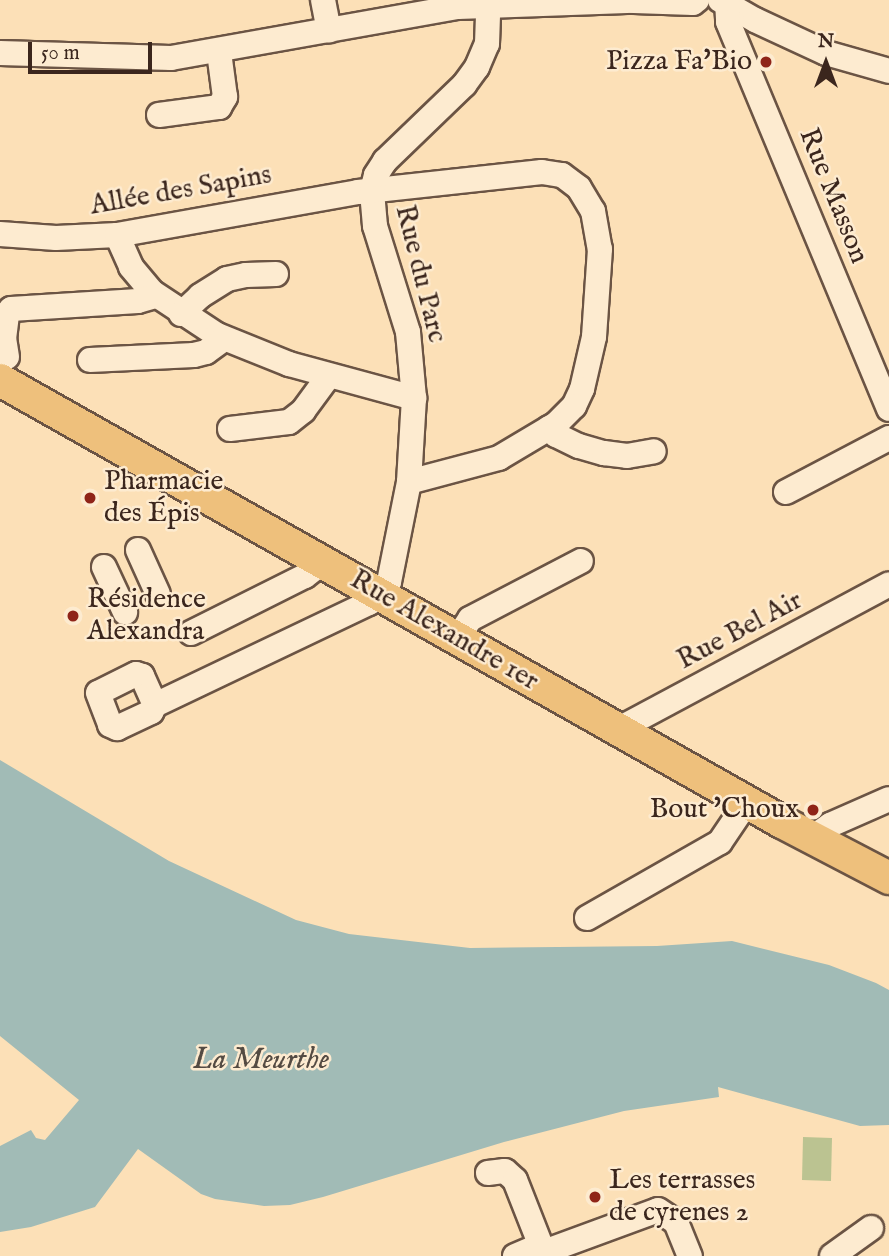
<!DOCTYPE html>
<meta charset="utf-8">
<style>
body{margin:0}
#map{position:relative;width:889px;height:1256px;overflow:hidden;background:#fce0b7;font-family:"IM FELL English",serif}
div>[style]{position:absolute}
.green>*{inset:0;background:#bbc391}
.water>*{inset:0;background:#a1bbb6}
.roads{filter:drop-shadow(2px 0 #6b5444) drop-shadow(-2px 0 #6b5444) drop-shadow(0 2px #6b5444) drop-shadow(0 -2px #6b5444)}
.minor>*{height:24px;margin:-12px;padding:0 12px;transform-origin:12px;border-radius:12px;background:#fdebd0}
.major>*{height:32px;margin:-16px;padding:0 16px;transform-origin:16px;border-radius:16px;background:#eec07c}
.dots>*{width:19px;height:19px;translate:-50% -50%;box-sizing:border-box;border:4px solid #fdebd0;border-radius:50%}
span{translate:-50% -50%;white-space:nowrap;text-align:center;line-height:1.15;-webkit-text-stroke:5px #fdebd0;paint-order:stroke}
.poi-label{font-size:28px;color:#3b261d}
.right{translate:-100% -50%;text-align:right}
.left{translate:0 -50%;text-align:left}
.street-label{font-size:28px;color:#3b261d}
.water-label{font-size:30px;color:#544b43;font-style:italic}
.north{position:absolute;left:791px;top:28px;width:70px;height:70px;-webkit-text-stroke:5px #fdebd0;paint-order:stroke;rotate:0deg;font-size:19px;font-weight:700;line-height:28px;text-align:center;color:#3b261d}
.north::after{content:'';display:block;margin:auto;width:24px;height:32px;background:#3b261d;clip-path:polygon(50% 0,100% 100%,50% 72%,0 100%)}
.scale{position:absolute;left:28px;top:42px;width:124px;height:32px;box-sizing:border-box;border:4px solid #3b261d;border-top:0;padding-left:9px;font-size:21px;line-height:24px;white-space:nowrap;color:#3b261d;-webkit-text-stroke:5px #fdebd0;paint-order:stroke}
</style>
<div id="map">
<div class="green">
<i style="clip-path:polygon(803px 1137px,832px 1138px,831px 1181px,802px 1180px)"></i>
</div>
<div class="water">
<i style="clip-path:polygon(0 760px,169px 861px,296px 920px,349px 934px,470px 948px,657px 946px,732px 941px,829px 965px,876px 983px,889px 990px,889px 1125px,860px 1126px,718px 1087px,719px 1097px,624px 1111px,504px 1142px,323px 1197px,290px 1205px,264px 1206px,215px 1199px,201px 1194px,138px 1149px,95px 1207px,31px 1227px,0 1232px,0 1146px,31px 1130px,36px 1138px,45px 1140px,79px 1100px,0 1036px)"></i>
</div>
<div class="roads">
<div class="minor">
<i style="left:323px;top:0;width:31px;rotate:79deg"></i>
<i style="left:720px;top:0;width:40px;rotate:29.7deg"></i>
<i style="left:755px;top:20px;width:78px;rotate:24.9deg"></i>
<i style="left:826px;top:53px;width:66px;rotate:15.9deg"></i>
<i style="left:727px;top:0;width:22px;rotate:87deg"></i>
<i style="left:728px;top:22px;width:419px;rotate:67.4deg"></i>
<i style="left:0;top:53px;width:171px;rotate:1.7deg"></i>
<i style="left:171px;top:58px;width:291px;rotate:-10.1deg"></i>
<i style="left:458px;top:7px;width:176px;rotate:-2deg"></i>
<i style="left:634px;top:1px;width:59px;rotate:1.9deg"></i>
<i style="left:693px;top:3px;width:5px;rotate:-37deg"></i>
<i style="left:159px;top:115px;width:61px;rotate:-7.6deg"></i>
<i style="left:219px;top:107px;width:12px;rotate:-59deg"></i>
<i style="left:225px;top:97px;width:45px;rotate:-97.6deg"></i>
<i style="left:0;top:234px;width:56px;rotate:4.1deg"></i>
<i style="left:56px;top:238px;width:61px;rotate:-2.8deg"></i>
<i style="left:117px;top:235px;width:245px;rotate:-10.1deg"></i>
<i style="left:358px;top:192px;width:185px;rotate:-6.2deg"></i>
<i style="left:542px;top:172px;width:20px;rotate:9deg"></i>
<i style="left:562px;top:175px;width:21px;rotate:37deg"></i>
<i style="left:579px;top:188px;width:27px;rotate:59deg"></i>
<i style="left:593px;top:211px;width:39px;rotate:80deg"></i>
<i style="left:600px;top:249px;width:88px;rotate:93.9deg"></i>
<i style="left:594px;top:337px;width:53px;rotate:103deg"></i>
<i style="left:582px;top:389px;width:19px;rotate:115deg"></i>
<i style="left:574px;top:406px;width:25px;rotate:135deg"></i>
<i style="left:556px;top:424px;width:66px;rotate:149.2deg"></i>
<i style="left:499px;top:458px;width:93px;rotate:165.1deg"></i>
<i style="left:117px;top:235px;width:35px;rotate:66deg"></i>
<i style="left:131px;top:267px;width:33px;rotate:50deg"></i>
<i style="left:152px;top:292px;width:78px;rotate:33.5deg"></i>
<i style="left:217px;top:335px;width:78px;rotate:21.9deg"></i>
<i style="left:289px;top:364px;width:130px;rotate:15.2deg"></i>
<i style="left:181px;top:314px;width:26px;rotate:-43deg"></i>
<i style="left:200px;top:296px;width:32px;rotate:-32deg"></i>
<i style="left:227px;top:279px;width:19px;rotate:-12deg"></i>
<i style="left:246px;top:275px;width:30px;rotate:-2deg"></i>
<i style="left:7px;top:357px;width:18px;rotate:-99deg"></i>
<i style="left:4px;top:339px;width:25px;rotate:-83deg"></i>
<i style="left:7px;top:314px;width:6px;rotate:-51deg"></i>
<i style="left:11px;top:309px;width:127px;rotate:-3.6deg"></i>
<i style="left:138px;top:301px;width:19px;rotate:-16deg"></i>
<i style="left:90px;top:360px;width:104px;rotate:-2.8deg"></i>
<i style="left:194px;top:355px;width:12px;rotate:-14deg"></i>
<i style="left:206px;top:352px;width:22px;rotate:-36deg"></i>
<i style="left:549px;top:428px;width:10px;rotate:45deg"></i>
<i style="left:556px;top:435px;width:25px;rotate:26deg"></i>
<i style="left:579px;top:446px;width:26px;rotate:16deg"></i>
<i style="left:604px;top:453px;width:23px;rotate:7deg"></i>
<i style="left:627px;top:456px;width:27px;rotate:-10deg"></i>
<i style="left:230px;top:429px;width:59px;rotate:-6.8deg"></i>
<i style="left:289px;top:422px;width:18px;rotate:-38deg"></i>
<i style="left:303px;top:411px;width:42px;rotate:-53.7deg"></i>
<i style="left:786px;top:492px;width:116px;rotate:-27.7deg"></i>
<i style="left:138px;top:550px;width:48px;rotate:65.6deg"></i>
<i style="left:104px;top:567px;width:50px;rotate:65deg"></i>
<i style="left:191px;top:633px;width:127px;rotate:-26.6deg"></i>
<i style="left:305px;top:576px;width:23px;rotate:-38deg"></i>
<i style="left:457px;top:639px;width:24px;rotate:-57deg"></i>
<i style="left:470px;top:619px;width:125px;rotate:-27.6deg"></i>
<i style="left:155px;top:705px;width:32px;rotate:-114deg"></i>
<i style="left:142px;top:676px;width:6px;rotate:-162deg"></i>
<i style="left:136px;top:674px;width:42px;rotate:153.4deg"></i>
<i style="left:98px;top:693px;width:34px;rotate:69deg"></i>
<i style="left:110px;top:725px;width:8px;rotate:23deg"></i>
<i style="left:117px;top:728px;width:38px;rotate:-25deg"></i>
<i style="left:151px;top:712px;width:8px;rotate:-60deg"></i>
<i style="left:155px;top:705px;width:237px;rotate:-25.5deg"></i>
<i style="left:369px;top:603px;width:14px;rotate:-34deg"></i>
<i style="left:381px;top:595px;width:15px;rotate:-58deg"></i>
<i style="left:389px;top:582px;width:102px;rotate:-78.7deg"></i>
<i style="left:409px;top:482px;width:84px;rotate:-86.6deg"></i>
<i style="left:414px;top:398px;width:66px;rotate:-95.2deg"></i>
<i style="left:408px;top:332px;width:111px;rotate:-107.3deg"></i>
<i style="left:375px;top:226px;width:35px;rotate:-95deg"></i>
<i style="left:372px;top:191px;width:16px;rotate:-76deg"></i>
<i style="left:376px;top:175px;width:17px;rotate:-57deg"></i>
<i style="left:385px;top:161px;width:110px;rotate:-43.9deg"></i>
<i style="left:464px;top:85px;width:22px;rotate:-54deg"></i>
<i style="left:477px;top:67px;width:25px;rotate:-67deg"></i>
<i style="left:487px;top:44px;width:38px;rotate:-88deg"></i>
<i style="left:619px;top:729px;width:306px;rotate:-28.2deg"></i>
<i style="left:813px;top:837px;width:21px;rotate:-35deg"></i>
<i style="left:830px;top:825px;width:64px;rotate:-23.8deg"></i>
<i style="left:587px;top:918px;width:153px;rotate:-29.7deg"></i>
<i style="left:720px;top:842px;width:48px;rotate:-56deg"></i>
<i style="left:488px;top:1173px;width:17px;rotate:-7deg"></i>
<i style="left:505px;top:1171px;width:13px;rotate:42deg"></i>
<i style="left:515px;top:1180px;width:82px;rotate:68.5deg"></i>
<i style="left:544px;top:1252px;width:121px;rotate:-20.2deg"></i>
<i style="left:658px;top:1210px;width:22px;rotate:34deg"></i>
<i style="left:676px;top:1222px;width:37px;rotate:68deg"></i>
<i style="left:515px;top:1256px;width:28px;rotate:-23deg"></i>
<i style="left:832px;top:1256px;width:48px;rotate:-35.7deg"></i>
</div>
<div class="major">
<i style="left:0;top:380px;width:898px;rotate:29.48deg"></i>
<i style="left:782px;top:822px;width:121px;rotate:27.6deg"></i>
</div>
</div>
<div class="dots">
<i style="left:766px;top:62px;background:#8f2418"></i>
<i style="left:90px;top:498px;background:#8f2418"></i>
<i style="left:73px;top:616px;background:#8f2418"></i>
<i style="left:813px;top:810px;background:#8f2418"></i>
<i style="left:595px;top:1197px;background:#8f2418"></i>
</div>
<div class="poi-label">
<span class="right" style="left:752px;top:62px">Pizza Fa'Bio</span>
<span class="left" style="left:104px;top:498px">Pharmacie<br>des Épis</span>
<span class="left" style="left:87px;top:616px">Résidence<br>Alexandra</span>
<span class="right" style="left:799px;top:810px">Bout 'Choux</span>
<span class="left" style="left:609px;top:1197px">Les terrasses<br>de cyrenes 2</span>
</div>
<div class="street-label">
<span style="left:181px;top:191px;rotate:-10deg">Allée des Sapins</span>
<span style="left:833px;top:196px;rotate:68deg">Rue Masson</span>
<span style="left:420px;top:274px;rotate:76deg">Rue du Parc</span>
<span style="left:444px;top:631px;rotate:30deg">Rue Alexandre 1er</span>
<span style="left:740px;top:631px;rotate:-28deg">Rue Bel Air</span>
</div>
<div class="water-label">
<span style="left:261px;top:1060px">La Meurthe</span>
</div>
<div class="north">N</div>
<div class="scale">50 m</div>
</div>
